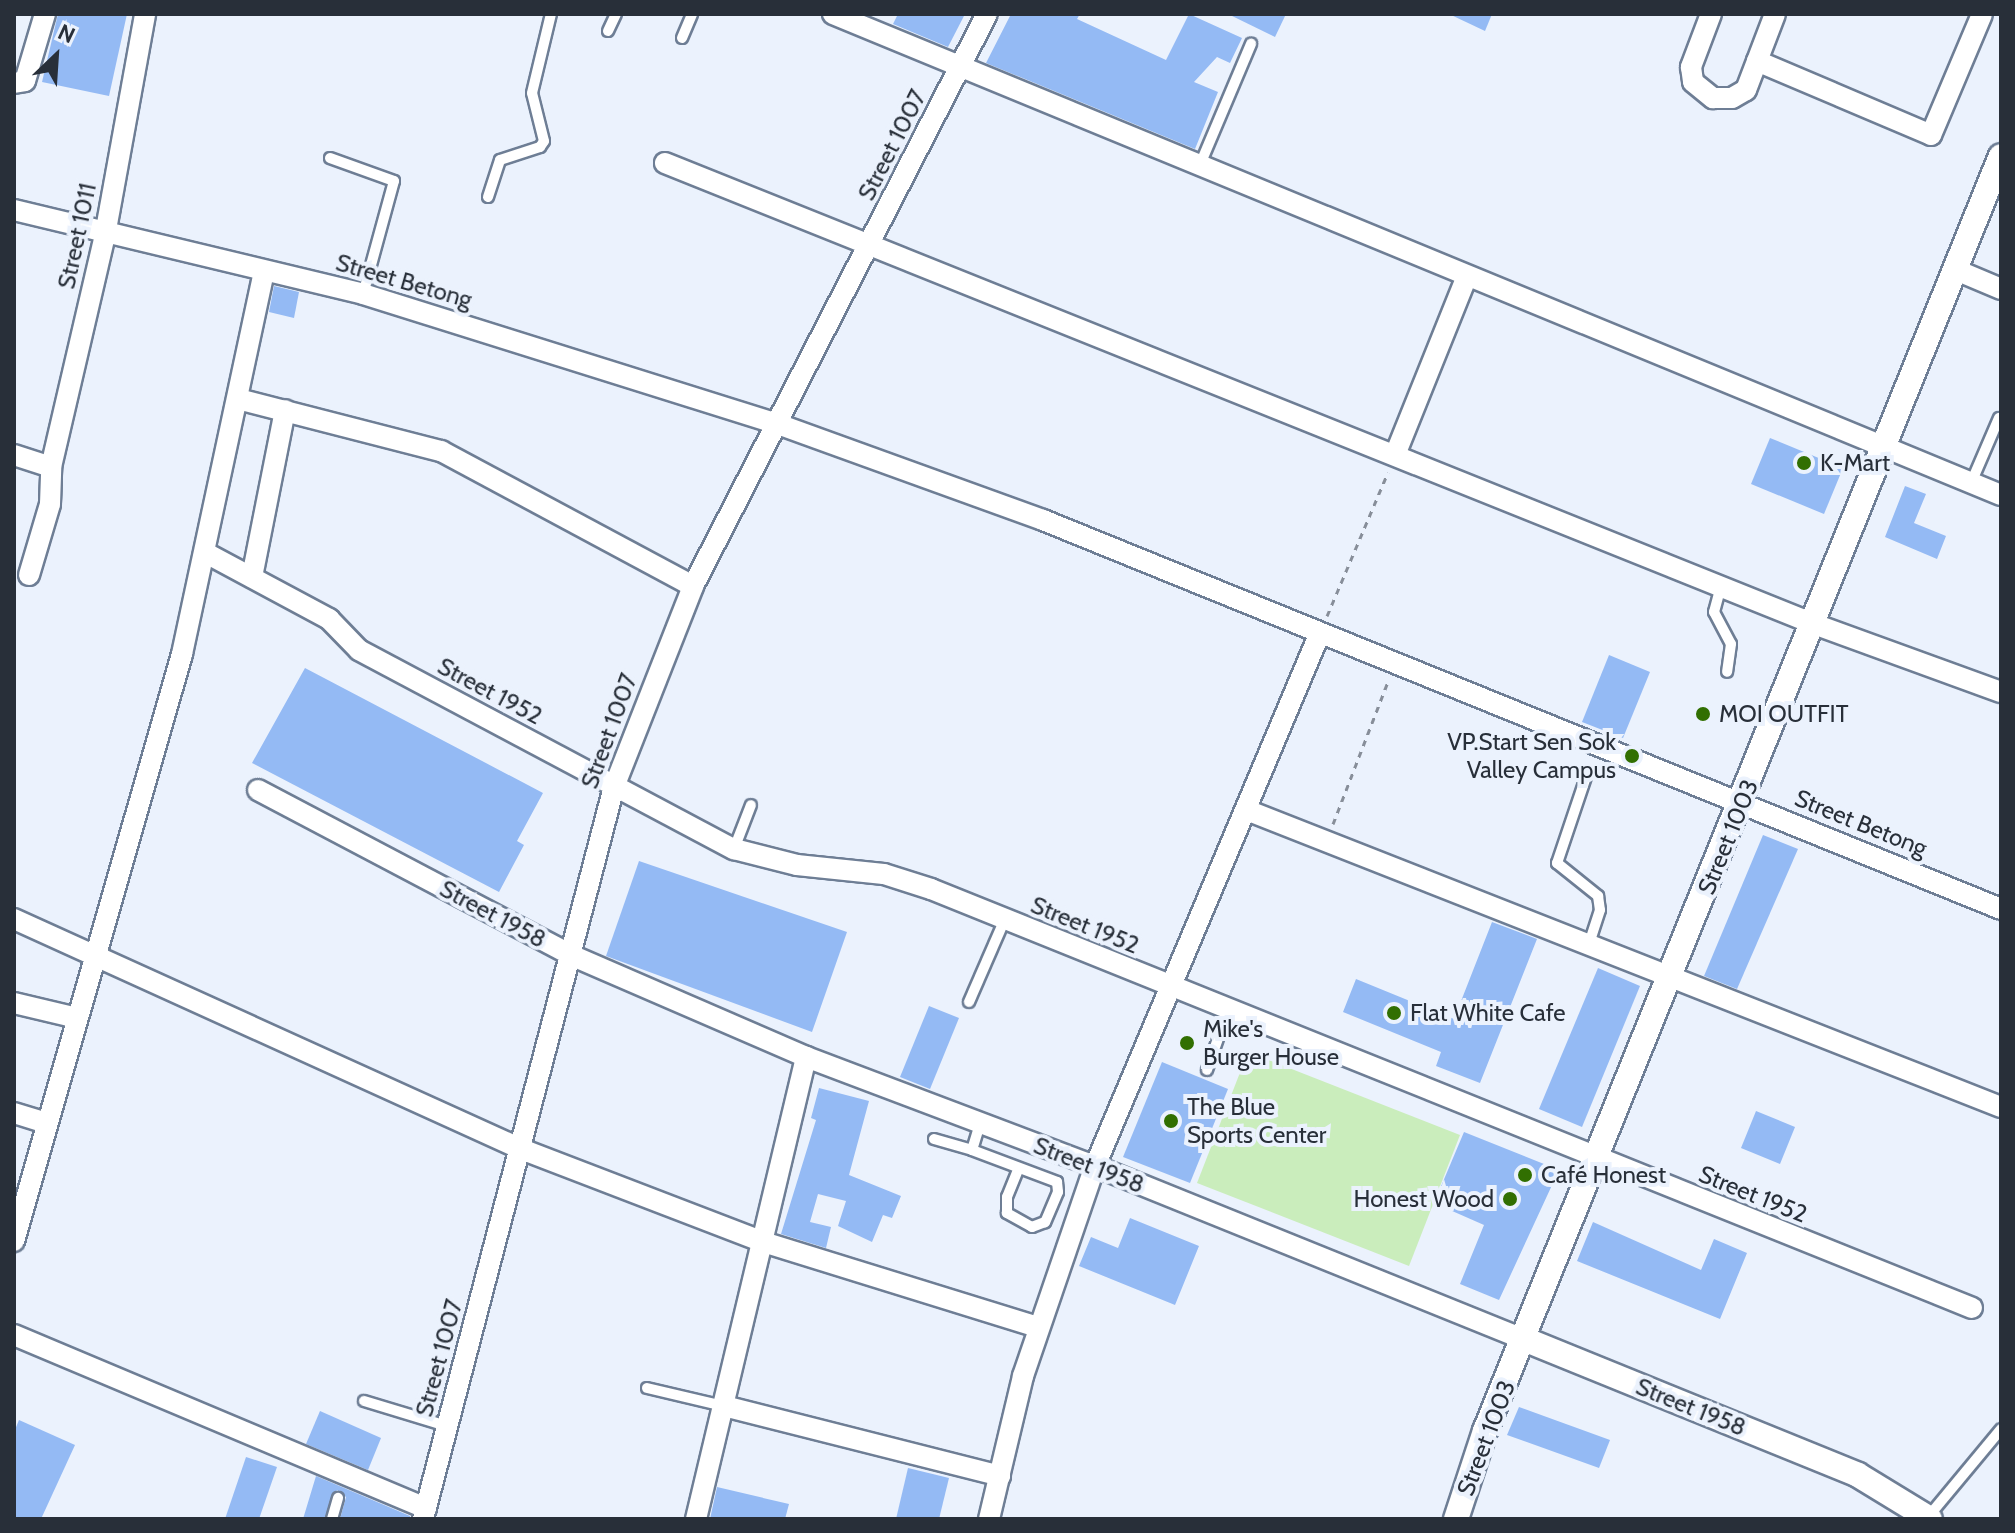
<!DOCTYPE html>
<meta charset="utf-8">
<style>
body{margin:0}
#map{position:relative;width:2015px;height:1533px;overflow:hidden;background:#ebf2fd;font-family:Cabin,sans-serif}
div>[style]{position:absolute}
.green>*{inset:0;background:#caedbc}
.building>*{inset:0;background:#94baf4}
.path>*{height:3px;margin-top:-1.5px;transform-origin:0;background:repeating-linear-gradient(90deg,#878e99 0 6px,transparent 0 12px)}
.roads{filter:drop-shadow(2px 0 #6e7e95) drop-shadow(-2px 0 #6e7e95) drop-shadow(0 2px #6e7e95) drop-shadow(0 -2px #6e7e95)}
.service>*{height:10px;margin:-5px;padding:0 5px;transform-origin:5px;border-radius:5px;background:#fff}
.minor>*{height:20px;margin:-10px;padding:0 10px;transform-origin:10px;border-radius:10px;background:#fff}
.tertiary>*{height:24px;margin:-12px;padding:0 12px;transform-origin:12px;border-radius:12px;background:#fff}
.dots>*{width:22px;height:22px;translate:-50% -50%;box-sizing:border-box;border:4px solid #ebf2fd;border-radius:50%}
span{translate:-50% -50%;white-space:nowrap;text-align:center;line-height:1.15;-webkit-text-stroke:8px #ebf2fd;paint-order:stroke}
.street-label{font-size:24px;color:#282f39}
.poi-label{font-size:24px;color:#282f39}
.left{translate:0 -50%;text-align:left}
.right{translate:-100% -50%;text-align:right}
.frame{position:absolute;inset:0;border:16px solid #282f39;pointer-events:none}
.north{position:absolute;left:16px;top:16px;width:80px;height:80px;-webkit-text-stroke:6px #ebf2fd;paint-order:stroke;rotate:25deg;font-size:22px;font-weight:700;line-height:32px;text-align:center;color:#282f39}
.north::after{content:'';display:block;margin:auto;width:28px;height:36px;background:#282f39;clip-path:polygon(50% 0,100% 100%,50% 72%,0 100%)}
</style>
<div id="map">
<div class="green">
<i style="clip-path:polygon(1248px 1052px,1460px 1135px,1409px 1266px,1197px 1183px)"></i>
</div>
<div class="building">
<i style="clip-path:polygon(58px 14px,127px 14px,109px 96px,42px 82px)"></i>
<i style="clip-path:polygon(898px 14px,965px 14px,948px 47px,893px 24px)"></i>
<i style="clip-path:polygon(1011px 14px,1080px 14px,1077px 19px,1166px 60px,1189px 14px,1242px 38px,1230px 63px,1217px 57px,1194px 82px,1218px 92px,1195px 149px,986px 63px)"></i>
<i style="clip-path:polygon(1228px 14px,1286px 14px,1275px 37px)"></i>
<i style="clip-path:polygon(1449px 14px,1492px 14px,1485px 31px)"></i>
<i style="clip-path:polygon(274px 286px,299px 292px,294px 318px,269px 312px)"></i>
<i style="clip-path:polygon(1770px 438px,1843px 468px,1824px 514px,1751px 484px)"></i>
<i style="clip-path:polygon(1905px 486px,1926px 494px,1914px 523px,1946px 536px,1937px 559px,1885px 537px)"></i>
<i style="clip-path:polygon(1609px 655px,1650px 672px,1623px 738px,1582px 722px)"></i>
<i style="clip-path:polygon(305px 668px,543px 793px,517px 841px,524px 845px,499px 892px,252px 763px)"></i>
<i style="clip-path:polygon(1763px 835px,1798px 849px,1737px 989px,1704px 976px)"></i>
<i style="clip-path:polygon(639px 861px,847px 932px,812px 1032px,606px 956px)"></i>
<i style="clip-path:polygon(1492px 922px,1537px 939px,1480px 1083px,1436px 1066px,1441px 1052px,1343px 1012px,1356px 979px,1454px 1019px)"></i>
<i style="clip-path:polygon(1598px 968px,1640px 986px,1582px 1127px,1539px 1109px)"></i>
<i style="clip-path:polygon(929px 1006px,959px 1018px,930px 1089px,900px 1077px)"></i>
<i style="clip-path:polygon(1162px 1062px,1228px 1089px,1190px 1183px,1123px 1157px)"></i>
<i style="clip-path:polygon(819px 1088px,869px 1101px,849px 1175px,901px 1196px,892px 1218px,883px 1215px,872px 1242px,838px 1226px,846px 1201px,818px 1194px,810px 1222px,831px 1227px,826px 1248px,781px 1234px,816px 1120px,811px 1118px)"></i>
<i style="clip-path:polygon(1756px 1111px,1795px 1127px,1780px 1164px,1741px 1148px)"></i>
<i style="clip-path:polygon(1464px 1132px,1559px 1170px,1499px 1300px,1460px 1284px,1484px 1225px,1434px 1203px)"></i>
<i style="clip-path:polygon(1130px 1218px,1199px 1246px,1175px 1305px,1079px 1266px,1091px 1237px,1118px 1248px)"></i>
<i style="clip-path:polygon(1593px 1222px,1701px 1270px,1714px 1239px,1747px 1253px,1720px 1319px,1577px 1261px)"></i>
<i style="clip-path:polygon(1519px 1407px,1610px 1440px,1599px 1468px,1507px 1435px)"></i>
<i style="clip-path:polygon(320px 1411px,381px 1438px,368px 1470px,306px 1444px)"></i>
<i style="clip-path:polygon(19px 1420px,75px 1445px,41px 1519px,14px 1519px,14px 1432px)"></i>
<i style="clip-path:polygon(246px 1457px,277px 1467px,259px 1519px,225px 1519px)"></i>
<i style="clip-path:polygon(908px 1468px,949px 1478px,939px 1519px,896px 1519px)"></i>
<i style="clip-path:polygon(316px 1476px,410px 1516px,410px 1519px,340px 1519px,346px 1497px,337px 1490px,324px 1519px,303px 1519px)"></i>
<i style="clip-path:polygon(717px 1487px,789px 1504px,785px 1519px,710px 1519px)"></i>
</div>
<div class="path">
<i style="left:1327px;top:616px;width:156px;rotate:-67deg"></i>
<i style="left:1333px;top:824px;width:155px;rotate:-68.9deg"></i>
</div>
<div class="roads">
<div class="service">
<i style="left:608px;top:31px;width:19px;rotate:-65deg"></i>
<i style="left:682px;top:38px;width:26px;rotate:-67deg"></i>
<i style="left:330px;top:158px;width:68px;rotate:19.8deg"></i>
<i style="left:394px;top:181px;width:117px;rotate:105.3deg"></i>
<i style="left:1199px;top:167px;width:134px;rotate:-67.1deg"></i>
<i style="left:488px;top:197px;width:39px;rotate:-72deg"></i>
<i style="left:500px;top:160px;width:42px;rotate:-18deg"></i>
<i style="left:540px;top:147px;width:7px;rotate:-56deg"></i>
<i style="left:544px;top:141px;width:49px;rotate:-104deg"></i>
<i style="left:532px;top:93px;width:81px;rotate:-76.5deg"></i>
<i style="left:1971px;top:483px;width:71px;rotate:-66.7deg"></i>
<i style="left:1721px;top:586px;width:27px;rotate:105deg"></i>
<i style="left:1714px;top:612px;width:36px;rotate:62deg"></i>
<i style="left:1731px;top:644px;width:28px;rotate:98deg"></i>
<i style="left:1586px;top:777px;width:91px;rotate:108.6deg"></i>
<i style="left:1557px;top:863px;width:53px;rotate:38.8deg"></i>
<i style="left:1598px;top:896px;width:14px;rotate:82deg"></i>
<i style="left:1600px;top:910px;width:35px;rotate:108deg"></i>
<i style="left:734px;top:849px;width:47px;rotate:-68.9deg"></i>
<i style="left:969px;top:1002px;width:88px;rotate:-66.6deg"></i>
<i style="left:1207px;top:1070px;width:64px;rotate:-70.7deg"></i>
<i style="left:934px;top:1139px;width:40px;rotate:16deg"></i>
<i style="left:972px;top:1150px;width:91px;rotate:20.6deg"></i>
<i style="left:1057px;top:1182px;width:10px;rotate:84deg"></i>
<i style="left:1058px;top:1192px;width:33px;rotate:113deg"></i>
<i style="left:1045px;top:1222px;width:14px;rotate:159deg"></i>
<i style="left:1032px;top:1227px;width:29px;rotate:-151deg"></i>
<i style="left:1007px;top:1213px;width:16px;rotate:-90deg"></i>
<i style="left:1007px;top:1197px;width:31px;rotate:-68deg"></i>
<i style="left:972px;top:1150px;width:28px;rotate:-73deg"></i>
<i style="left:647px;top:1388px;width:78px;rotate:13.3deg"></i>
<i style="left:364px;top:1401px;width:87px;rotate:16.8deg"></i>
<i style="left:1928px;top:1517px;width:114px;rotate:-50.3deg"></i>
<i style="left:332px;top:1519px;width:22px;rotate:-74deg"></i>
</div>
<div class="minor">
<i style="left:833px;top:14px;width:1263px;rotate:22.38deg"></i>
<i style="left:1711px;top:14px;width:57px;rotate:110.7deg"></i>
<i style="left:1691px;top:67px;width:15px;rotate:82deg"></i>
<i style="left:1693px;top:82px;width:26px;rotate:39deg"></i>
<i style="left:1713px;top:98px;width:19px"></i>
<i style="left:1732px;top:98px;width:16px;rotate:-30deg"></i>
<i style="left:1746px;top:90px;width:81px;rotate:-69.1deg"></i>
<i style="left:1757px;top:61px;width:189px;rotate:23deg"></i>
<i style="left:1931px;top:135px;width:131px;rotate:-67.1deg"></i>
<i style="left:14px;top:83px;width:11px;rotate:-10deg"></i>
<i style="left:25px;top:81px;width:70px;rotate:-73.4deg"></i>
<i style="left:665px;top:163px;width:1238px;rotate:21.86deg"></i>
<i style="left:1814px;top:624px;width:199px;rotate:20deg"></i>
<i style="left:14px;top:210px;width:359px;rotate:13.5deg"></i>
<i style="left:363px;top:294px;width:432px;rotate:17.4deg"></i>
<i style="left:775px;top:423px;width:285px;rotate:19.9deg"></i>
<i style="left:1043px;top:520px;width:1034px;rotate:22.1deg"></i>
<i style="left:1956px;top:270px;width:49px;rotate:22.9deg"></i>
<i style="left:238px;top:399px;width:210px;rotate:14.4deg"></i>
<i style="left:441px;top:451px;width:286px;rotate:28.2deg"></i>
<i style="left:14px;top:455px;width:39px;rotate:18deg"></i>
<i style="left:1395px;top:455px;width:193px;rotate:-68.1deg"></i>
<i style="left:206px;top:553px;width:140px;rotate:28.2deg"></i>
<i style="left:329px;top:619px;width:43px;rotate:45.9deg"></i>
<i style="left:359px;top:650px;width:425px;rotate:28deg"></i>
<i style="left:734px;top:849px;width:65px;rotate:14.3deg"></i>
<i style="left:797px;top:865px;width:87px;rotate:5.9deg"></i>
<i style="left:884px;top:874px;width:49px;rotate:17.7deg"></i>
<i style="left:931px;top:889px;width:1122px;rotate:21.92deg"></i>
<i style="left:29px;top:575px;width:74px;rotate:-73.5deg"></i>
<i style="left:50px;top:504px;width:37px;rotate:-88deg"></i>
<i style="left:51px;top:467px;width:238px;rotate:-76.9deg"></i>
<i style="left:105px;top:235px;width:225px;rotate:-79.7deg"></i>
<i style="left:252px;top:577px;width:170px;rotate:-78.8deg"></i>
<i style="left:258px;top:790px;width:356px;rotate:27.8deg"></i>
<i style="left:573px;top:956px;width:254px;rotate:23.4deg"></i>
<i style="left:806px;top:1057px;width:309px;rotate:20.7deg"></i>
<i style="left:1095px;top:1166px;width:465px;rotate:22deg"></i>
<i style="left:1249px;top:811px;width:808px;rotate:21.49deg"></i>
<i style="left:14px;top:919px;width:557px;rotate:24.4deg"></i>
<i style="left:521px;top:1149px;width:259px;rotate:21deg"></i>
<i style="left:763px;top:1242px;width:288px;rotate:17.2deg"></i>
<i style="left:14px;top:1003px;width:65px;rotate:13.4deg"></i>
<i style="left:14px;top:1113px;width:31px;rotate:17deg"></i>
<i style="left:14px;top:1241px;width:611px;rotate:-74.03deg"></i>
<i style="left:182px;top:654px;width:391px;rotate:-77.9deg"></i>
<i style="left:14px;top:1335px;width:447px;rotate:22.8deg"></i>
<i style="left:724px;top:1406px;width:285px;rotate:14.2deg"></i>
<i style="left:423px;top:1519px;width:757px;rotate:-75.38deg"></i>
<i style="left:614px;top:787px;width:216px;rotate:-68.5deg"></i>
<i style="left:693px;top:586px;width:643px;rotate:-62.8deg"></i>
<i style="left:696px;top:1519px;width:475px;rotate:-76.6deg"></i>
<i style="left:989px;top:1519px;width:147px;rotate:-76.6deg"></i>
<i style="left:1023px;top:1376px;width:222px;rotate:-71.1deg"></i>
<i style="left:1095px;top:1166px;width:576px;rotate:-67.13deg"></i>
</div>
<div class="tertiary">
<i style="left:1526px;top:1340px;width:358px;rotate:22.1deg"></i>
<i style="left:1858px;top:1475px;width:84px;rotate:31.4deg"></i>
<i style="left:1456px;top:1519px;width:93px;rotate:-71.8deg"></i>
<i style="left:1485px;top:1431px;width:1375px;rotate:-67.97deg"></i>
</div>
</div>
<div class="dots">
<i style="left:1804px;top:463px;background:#316f01"></i>
<i style="left:1703px;top:714px;background:#316f01"></i>
<i style="left:1632px;top:756px;background:#316f01"></i>
<i style="left:1394px;top:1013px;background:#316f01"></i>
<i style="left:1187px;top:1043px;background:#316f01"></i>
<i style="left:1171px;top:1121px;background:#316f01"></i>
<i style="left:1525px;top:1175px;background:#316f01"></i>
<i style="left:1510px;top:1199px;background:#316f01"></i>
</div>
<div class="street-label">
<span style="left:892px;top:145px;rotate:-63deg">Street 1007</span>
<span style="left:77px;top:236px;rotate:-78deg">Street 1011</span>
<span style="left:404px;top:281px;rotate:16deg">Street Betong</span>
<span style="left:490px;top:691px;rotate:28deg">Street 1952</span>
<span style="left:609px;top:731px;rotate:-70deg">Street 1007</span>
<span style="left:1861px;top:823px;rotate:22deg">Street Betong</span>
<span style="left:1728px;top:837px;rotate:-68deg">Street 1003</span>
<span style="left:493px;top:914px;rotate:28deg">Street 1958</span>
<span style="left:1085px;top:925px;rotate:22deg">Street 1952</span>
<span style="left:1089px;top:1165px;rotate:21deg">Street 1958</span>
<span style="left:1753px;top:1194px;rotate:22deg">Street 1952</span>
<span style="left:439px;top:1358px;rotate:-75deg">Street 1007</span>
<span style="left:1691px;top:1407px;rotate:22deg">Street 1958</span>
<span style="left:1486px;top:1438px;rotate:-69deg">Street 1003</span>
</div>
<div class="poi-label">
<span class="left" style="left:1820px;top:463px">K-Mart</span>
<span class="left" style="left:1719px;top:714px">MOI OUTFIT</span>
<span class="right" style="left:1616px;top:756px">VP.Start Sen Sok<br>Valley Campus</span>
<span class="left" style="left:1410px;top:1013px">Flat White Cafe</span>
<span class="left" style="left:1203px;top:1043px">Mike's<br>Burger House</span>
<span class="left" style="left:1187px;top:1121px">The Blue<br>Sports Center</span>
<span class="left" style="left:1541px;top:1175px">Café Honest</span>
<span class="right" style="left:1494px;top:1199px">Honest Wood</span>
</div>
<div class="frame"></div>
<div class="north">N</div>
</div>
